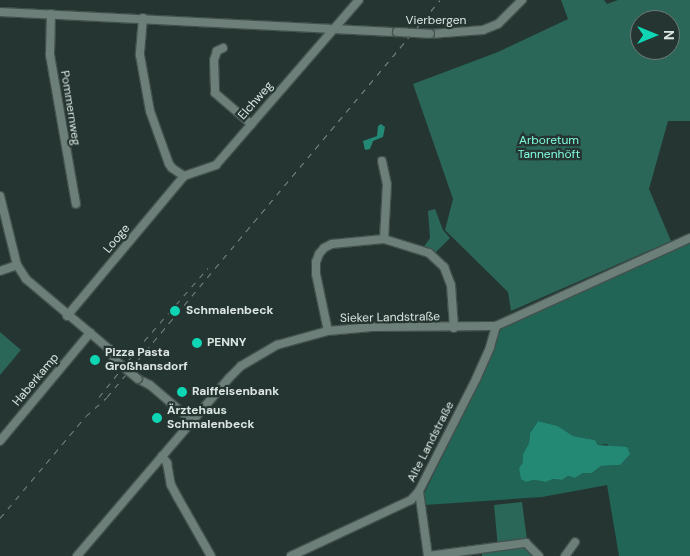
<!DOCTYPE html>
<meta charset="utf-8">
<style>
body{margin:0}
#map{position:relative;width:690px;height:556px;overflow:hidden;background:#253531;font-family:"DM Sans",sans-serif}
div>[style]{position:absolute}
.green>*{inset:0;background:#2a6759}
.forest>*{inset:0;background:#216557}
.water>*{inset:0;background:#238975}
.roads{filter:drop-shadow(1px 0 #43514d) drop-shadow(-1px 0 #43514d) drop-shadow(0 1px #43514d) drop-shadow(0 -1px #43514d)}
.minor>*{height:8px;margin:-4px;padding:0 4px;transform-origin:4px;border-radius:4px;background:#6c7f79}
.rail>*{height:1px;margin-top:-0.5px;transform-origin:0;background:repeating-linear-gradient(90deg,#7e8b87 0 6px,transparent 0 12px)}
.bridges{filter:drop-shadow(1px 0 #43514d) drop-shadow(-1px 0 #43514d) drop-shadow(0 1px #43514d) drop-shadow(0 -1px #43514d)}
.minor-bridge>*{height:8px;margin:-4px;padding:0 4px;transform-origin:4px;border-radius:4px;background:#6c7f79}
.dots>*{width:14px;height:14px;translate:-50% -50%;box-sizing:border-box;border:2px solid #253531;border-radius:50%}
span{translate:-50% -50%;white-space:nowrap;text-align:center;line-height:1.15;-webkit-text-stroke:4.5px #253531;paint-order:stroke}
.street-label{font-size:12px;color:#dbe6e2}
.park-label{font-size:12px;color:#81fde0}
.poi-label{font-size:12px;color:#dbe6e2;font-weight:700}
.left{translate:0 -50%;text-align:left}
.north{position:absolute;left:630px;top:10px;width:50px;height:50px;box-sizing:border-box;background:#253531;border:1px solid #6e7c78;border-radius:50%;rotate:90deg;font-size:14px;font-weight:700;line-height:20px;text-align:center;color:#dbe6e2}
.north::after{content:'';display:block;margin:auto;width:18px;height:22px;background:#0ed5b4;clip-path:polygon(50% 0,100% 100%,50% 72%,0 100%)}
</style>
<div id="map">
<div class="green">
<i style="clip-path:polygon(evenodd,561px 0,604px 0,607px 4px,618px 0,690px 0,690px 121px,668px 121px,649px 189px,671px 241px,511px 311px,508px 292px,445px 230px,453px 199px,413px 84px,498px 52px,568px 19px,561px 0,640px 20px,670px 20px,670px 50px,640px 50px,640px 20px)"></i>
<i style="clip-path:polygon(435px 209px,443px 230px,450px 238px,435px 253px,423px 248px,430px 238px,428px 211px)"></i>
<i style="clip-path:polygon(0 332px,21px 350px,0 375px)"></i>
<i style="clip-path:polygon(522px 502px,528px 548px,535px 556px,482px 556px,482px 551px,498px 548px,494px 505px)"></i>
</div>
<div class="forest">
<i style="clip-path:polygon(evenodd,690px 243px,690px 556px,619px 556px,607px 485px,542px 497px,425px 505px,424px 494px,487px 364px,501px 328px,690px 243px,538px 421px,558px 426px,573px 436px,595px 440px,598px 445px,607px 444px,620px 465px,601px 466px,592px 473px,583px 473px,575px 478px,568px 476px,562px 480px,553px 479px,546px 482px,534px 480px,526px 482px,519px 468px,523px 462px,523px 454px,529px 443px,530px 433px,538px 421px)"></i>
</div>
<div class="water">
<i style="clip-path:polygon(381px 124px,385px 127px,383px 137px,373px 141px,370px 149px,365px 150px,363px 141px,377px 136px,378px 126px)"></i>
<i style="clip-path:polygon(538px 421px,558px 426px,573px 436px,595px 440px,598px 445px,627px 447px,630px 454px,620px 465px,601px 466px,592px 473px,583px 473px,575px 478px,568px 476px,562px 480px,553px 479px,546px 482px,534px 480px,526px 482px,521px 479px,519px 468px,523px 462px,523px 454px,529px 443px,530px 433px)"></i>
</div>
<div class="roads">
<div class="minor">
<i style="left:0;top:12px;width:398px;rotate:2.9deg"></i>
<i style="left:51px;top:14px;width:41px;rotate:91.4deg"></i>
<i style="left:50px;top:55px;width:151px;rotate:80.1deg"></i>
<i style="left:143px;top:18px;width:37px;rotate:95deg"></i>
<i style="left:140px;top:55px;width:57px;rotate:79.9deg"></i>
<i style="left:150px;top:111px;width:56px;rotate:70.3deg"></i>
<i style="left:169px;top:164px;width:5px;rotate:53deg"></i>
<i style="left:172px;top:168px;width:14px;rotate:34deg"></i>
<i style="left:430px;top:34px;width:53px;rotate:-4.3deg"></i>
<i style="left:483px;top:30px;width:16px;rotate:-22deg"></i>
<i style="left:498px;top:24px;width:34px;rotate:-45deg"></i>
<i style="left:223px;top:48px;width:7px;rotate:153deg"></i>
<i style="left:217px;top:51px;width:9px;rotate:108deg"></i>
<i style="left:214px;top:60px;width:33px;rotate:88deg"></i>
<i style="left:215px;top:93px;width:48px;rotate:40.7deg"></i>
<i style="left:382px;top:161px;width:24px;rotate:78deg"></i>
<i style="left:387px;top:184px;width:55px;rotate:93.1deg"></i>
<i style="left:184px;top:176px;width:34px;rotate:-19deg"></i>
<i style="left:216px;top:165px;width:218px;rotate:-49.1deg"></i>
<i style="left:0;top:196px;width:71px;rotate:76.2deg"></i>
<i style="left:17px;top:265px;width:17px;rotate:57deg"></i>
<i style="left:26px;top:279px;width:109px;rotate:40.1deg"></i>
<i style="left:109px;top:349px;width:11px;rotate:63deg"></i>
<i style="left:0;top:271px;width:18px;rotate:-19deg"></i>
<i style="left:67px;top:316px;width:182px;rotate:-50.1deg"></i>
<i style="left:328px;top:331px;width:58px;rotate:-101.9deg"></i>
<i style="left:316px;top:274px;width:12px;rotate:-90deg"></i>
<i style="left:316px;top:262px;width:9px;rotate:-69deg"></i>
<i style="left:319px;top:254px;width:8px;rotate:-50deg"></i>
<i style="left:324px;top:248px;width:9px;rotate:-27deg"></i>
<i style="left:332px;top:244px;width:52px;rotate:-5.5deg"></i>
<i style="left:384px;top:239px;width:47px;rotate:17.3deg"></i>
<i style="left:429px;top:253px;width:21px;rotate:43deg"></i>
<i style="left:444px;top:267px;width:19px;rotate:69deg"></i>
<i style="left:451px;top:285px;width:43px;rotate:86deg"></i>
<i style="left:138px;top:379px;width:13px;rotate:27deg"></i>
<i style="left:150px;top:385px;width:55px;rotate:40.6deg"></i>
<i style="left:0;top:441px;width:141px;rotate:-50.2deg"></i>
<i style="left:162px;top:456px;width:9px;rotate:54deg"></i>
<i style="left:167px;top:463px;width:22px;rotate:80deg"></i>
<i style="left:171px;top:485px;width:15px;rotate:62deg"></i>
<i style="left:178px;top:498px;width:67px;rotate:60.4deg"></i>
<i style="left:419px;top:491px;width:66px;rotate:82.1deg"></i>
<i style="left:77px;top:556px;width:234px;rotate:-49.5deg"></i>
<i style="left:229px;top:378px;width:17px;rotate:-45deg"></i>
<i style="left:241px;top:366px;width:42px;rotate:-30.3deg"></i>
<i style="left:277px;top:345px;width:53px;rotate:-15.4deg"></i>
<i style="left:328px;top:331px;width:44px;rotate:-5.2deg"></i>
<i style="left:372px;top:327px;width:124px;rotate:-0.5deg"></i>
<i style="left:496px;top:326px;width:213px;rotate:-24.4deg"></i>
<i style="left:291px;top:556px;width:132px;rotate:-25deg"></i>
<i style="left:411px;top:500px;width:12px;rotate:-48deg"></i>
<i style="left:419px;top:491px;width:126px;rotate:-63deg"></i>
<i style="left:476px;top:379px;width:35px;rotate:-66deg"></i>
<i style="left:490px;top:347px;width:22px;rotate:-74deg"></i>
<i style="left:428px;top:556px;width:99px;rotate:-7.6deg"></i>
<i style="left:526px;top:543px;width:18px;rotate:45deg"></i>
<i style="left:565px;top:556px;width:17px;rotate:-54deg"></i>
</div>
</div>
<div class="rail">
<i style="left:99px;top:397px;width:72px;rotate:-51.2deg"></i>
<i style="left:144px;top:341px;width:97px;rotate:-48.8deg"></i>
<i style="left:0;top:518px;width:133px;rotate:-49.9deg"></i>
<i style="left:86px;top:416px;width:28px;rotate:-42deg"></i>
<i style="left:107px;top:397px;width:518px;rotate:-50.01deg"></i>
</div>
<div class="bridges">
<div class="minor-bridge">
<i style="left:397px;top:32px;width:33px;rotate:3deg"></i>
<i style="left:114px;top:359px;width:31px;rotate:40deg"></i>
</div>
</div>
<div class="dots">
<i style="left:175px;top:311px;background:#0ed5b4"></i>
<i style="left:197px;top:343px;background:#0ed5b4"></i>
<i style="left:95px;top:360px;background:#0ed5b4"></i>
<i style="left:182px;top:392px;background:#0ed5b4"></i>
<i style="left:157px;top:418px;background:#0ed5b4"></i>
</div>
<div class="street-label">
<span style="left:436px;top:21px">Vierbergen</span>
<span style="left:256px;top:101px;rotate:-49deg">Elchweg</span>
<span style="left:70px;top:108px;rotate:81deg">Pommernweg</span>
<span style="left:117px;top:239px;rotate:-50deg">Looge</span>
<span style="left:390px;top:318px;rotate:-1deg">Sieker Landstraße</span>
<span style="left:36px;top:380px;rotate:-50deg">Haberkamp</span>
<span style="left:431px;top:442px;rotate:-63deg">Alte Landstraße</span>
</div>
<div class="park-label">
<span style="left:549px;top:148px">Arboretum<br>Tannenhöft</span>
</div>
<div class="poi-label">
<span class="left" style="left:186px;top:311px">Schmalenbeck</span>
<span class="left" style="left:207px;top:343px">PENNY</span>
<span class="left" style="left:105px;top:360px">Pizza Pasta<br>Großhansdorf</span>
<span class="left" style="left:192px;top:392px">Raiffeisenbank</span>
<span class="left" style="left:167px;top:418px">Ärztehaus<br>Schmalenbeck</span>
</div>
<div class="north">N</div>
</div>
